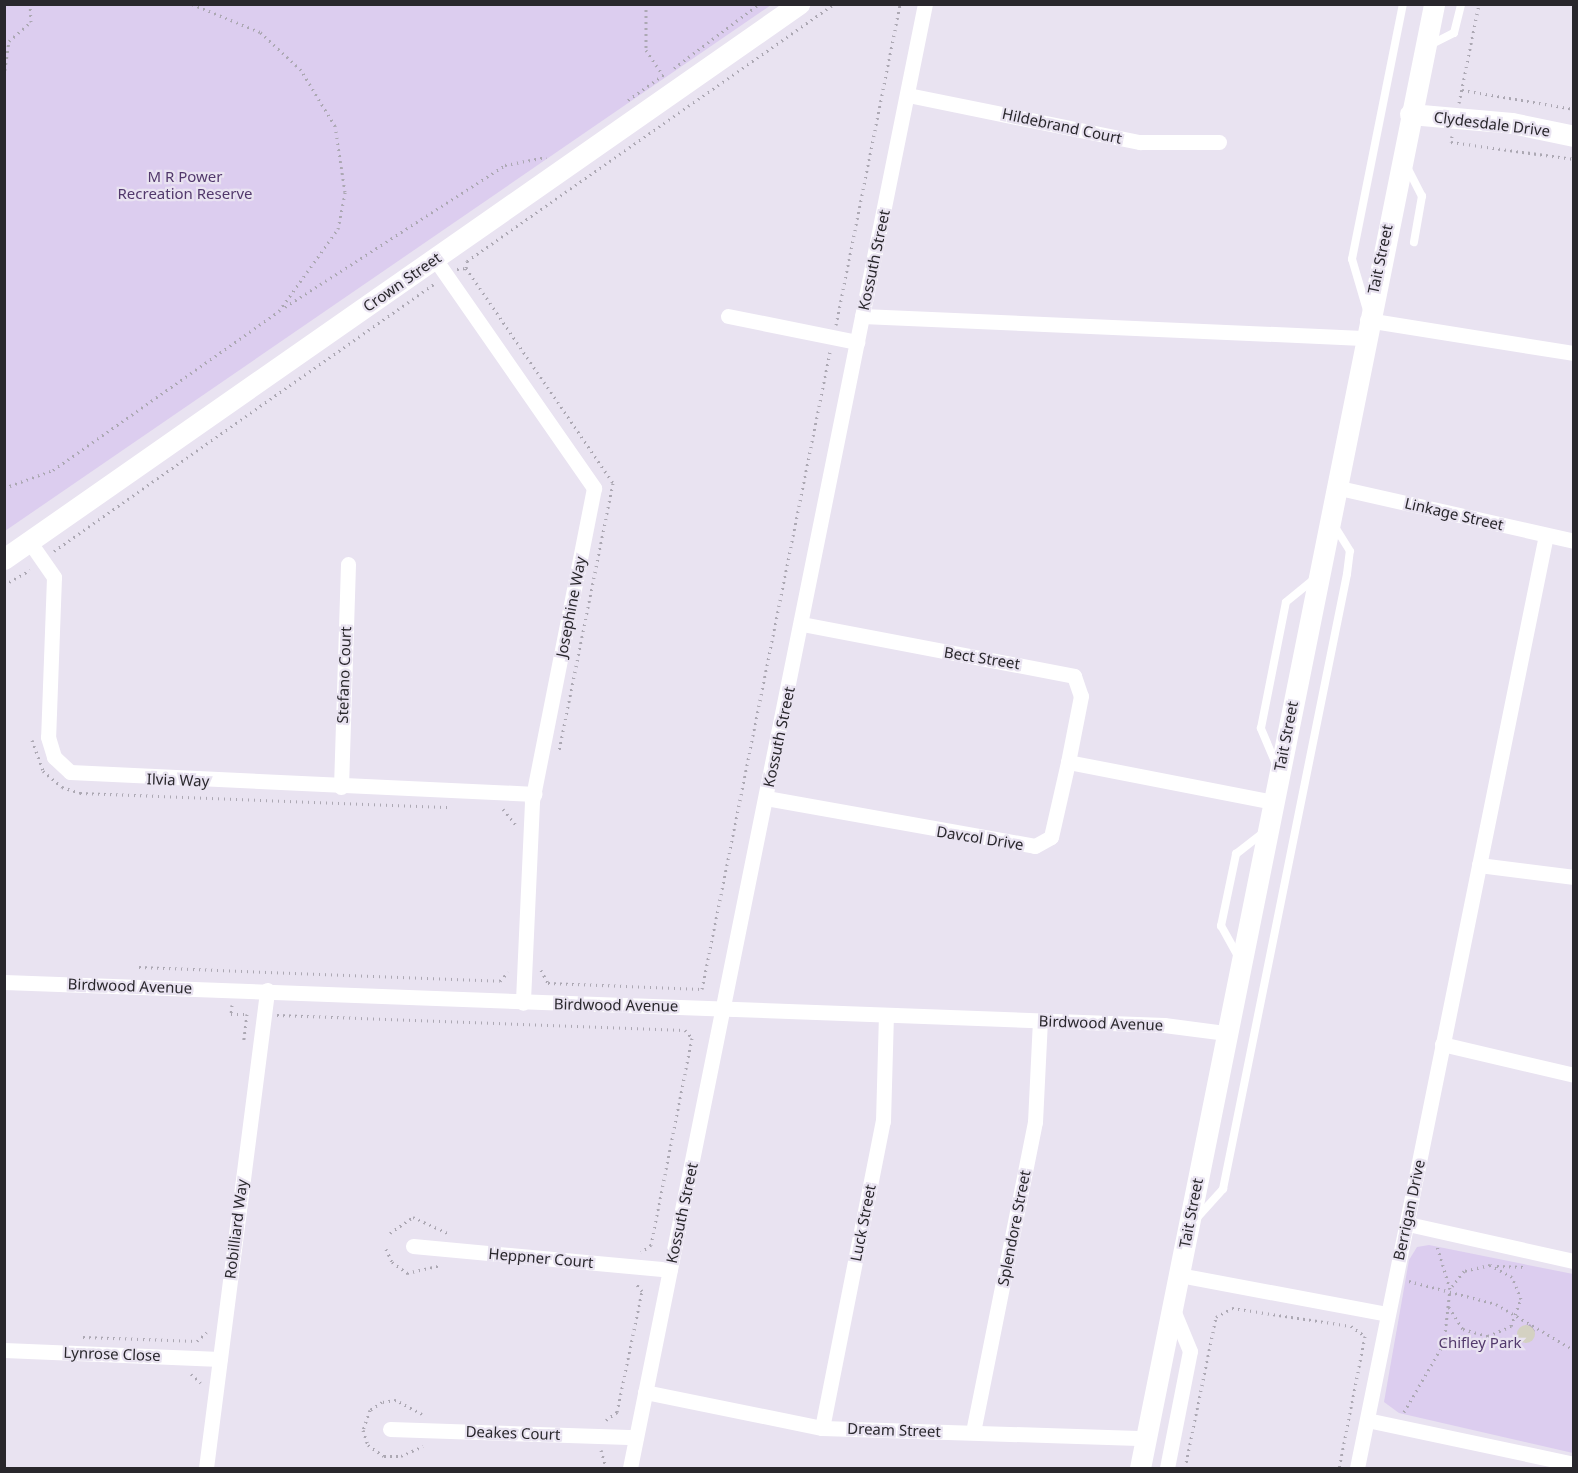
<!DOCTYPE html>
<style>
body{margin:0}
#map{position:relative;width:1578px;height:1473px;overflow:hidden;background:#e9e3f1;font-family:"Noto Sans",sans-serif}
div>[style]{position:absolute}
.green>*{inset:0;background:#dccdef}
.shadow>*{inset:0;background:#0003}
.building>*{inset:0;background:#d4d1c2}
.round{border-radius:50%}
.path>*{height:3px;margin-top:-1.5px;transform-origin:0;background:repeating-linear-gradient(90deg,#aca8b3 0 1.5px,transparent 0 6px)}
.lane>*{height:8px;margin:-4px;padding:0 4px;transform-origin:4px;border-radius:4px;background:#fff}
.street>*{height:15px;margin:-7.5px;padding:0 7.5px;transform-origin:7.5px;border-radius:7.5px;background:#fff}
.secondary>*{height:21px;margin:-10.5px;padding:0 10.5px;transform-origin:10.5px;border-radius:10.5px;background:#fff}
span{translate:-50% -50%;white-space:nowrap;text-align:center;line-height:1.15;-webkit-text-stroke:4.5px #e9e3f1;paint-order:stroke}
.street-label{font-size:15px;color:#29272c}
.park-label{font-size:15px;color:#52396c}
.frame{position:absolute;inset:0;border:6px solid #29272c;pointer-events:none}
</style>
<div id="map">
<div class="green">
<i style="clip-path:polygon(5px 4px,771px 4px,771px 5px,5px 531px)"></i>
<i style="clip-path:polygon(1429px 1245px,1573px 1274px,1573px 1453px,1399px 1413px,1384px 1402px,1409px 1260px,1417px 1247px)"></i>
</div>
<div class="shadow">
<i style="clip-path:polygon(1530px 1324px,1535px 1331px,1525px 1341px,1519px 1333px)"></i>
</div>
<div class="building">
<i class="round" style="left:1517px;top:1325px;width:18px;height:18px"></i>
</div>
<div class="path">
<i style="left:646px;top:4px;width:46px;rotate:90deg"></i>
<i style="left:646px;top:50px;width:30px;rotate:56deg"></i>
<i style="left:4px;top:5px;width:1px;rotate:-45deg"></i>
<i style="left:674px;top:68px;width:106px;rotate:-37deg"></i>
<i style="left:4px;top:76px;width:35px;rotate:-82deg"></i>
<i style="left:9px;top:41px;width:29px;rotate:-41deg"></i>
<i style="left:31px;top:22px;width:18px;rotate:-93deg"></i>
<i style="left:1462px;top:90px;width:114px;rotate:9.6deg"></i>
<i style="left:628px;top:100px;width:47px;rotate:-35.4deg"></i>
<i style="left:1459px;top:103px;width:101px;rotate:-78.6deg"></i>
<i style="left:1452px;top:136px;width:6px;rotate:99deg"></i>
<i style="left:1451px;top:142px;width:124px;rotate:7.9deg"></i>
<i style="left:466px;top:268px;width:260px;rotate:55.6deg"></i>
<i style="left:613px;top:483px;width:274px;rotate:101.4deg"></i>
<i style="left:457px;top:269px;width:9px;rotate:-6deg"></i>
<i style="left:466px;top:268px;width:7px;rotate:-82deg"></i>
<i style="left:467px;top:261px;width:448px;rotate:-35deg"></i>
<i style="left:285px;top:307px;width:262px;rotate:-32.8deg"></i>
<i style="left:505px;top:165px;width:42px;rotate:-11deg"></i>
<i style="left:836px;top:325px;width:327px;rotate:-78.7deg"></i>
<i style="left:4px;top:488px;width:52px;rotate:-20.2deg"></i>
<i style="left:53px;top:470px;width:276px;rotate:-35.1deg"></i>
<i style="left:279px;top:311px;width:101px;rotate:-54.3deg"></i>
<i style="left:338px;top:229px;width:38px;rotate:-79deg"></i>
<i style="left:345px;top:192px;width:67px;rotate:-98.6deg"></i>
<i style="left:335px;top:126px;width:66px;rotate:-121.3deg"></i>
<i style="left:301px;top:70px;width:56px;rotate:-137.2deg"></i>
<i style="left:260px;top:32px;width:74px;rotate:-157.6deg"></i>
<i style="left:54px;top:551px;width:464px;rotate:-35.1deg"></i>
<i style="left:4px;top:585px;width:30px;rotate:-30deg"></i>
<i style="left:32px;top:740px;width:33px;rotate:70deg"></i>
<i style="left:43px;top:771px;width:25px;rotate:40deg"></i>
<i style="left:62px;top:787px;width:19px;rotate:18deg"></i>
<i style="left:80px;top:793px;width:372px;rotate:2.2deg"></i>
<i style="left:503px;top:809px;width:22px;rotate:51deg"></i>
<i style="left:139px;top:967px;width:361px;rotate:2.2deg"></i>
<i style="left:500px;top:981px;width:12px;rotate:-48deg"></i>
<i style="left:541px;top:970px;width:15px;rotate:62deg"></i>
<i style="left:548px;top:983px;width:154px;rotate:2.2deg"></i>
<i style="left:702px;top:989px;width:650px;rotate:-78.64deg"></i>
<i style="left:232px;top:1005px;width:9px;rotate:96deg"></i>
<i style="left:231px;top:1014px;width:16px"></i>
<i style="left:247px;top:1014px;width:26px;rotate:97deg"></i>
<i style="left:277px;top:1015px;width:408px;rotate:2.1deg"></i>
<i style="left:685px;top:1030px;width:11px;rotate:49deg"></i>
<i style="left:692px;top:1038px;width:211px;rotate:101.2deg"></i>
<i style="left:651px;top:1245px;width:12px;rotate:145deg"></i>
<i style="left:390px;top:1233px;width:28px;rotate:-35deg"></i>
<i style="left:413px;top:1217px;width:40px;rotate:25deg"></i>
<i style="left:386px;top:1249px;width:14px;rotate:65deg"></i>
<i style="left:392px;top:1262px;width:19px;rotate:36deg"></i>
<i style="left:407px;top:1273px;width:35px;rotate:-13deg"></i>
<i style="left:1497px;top:1266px;width:29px;rotate:2deg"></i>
<i style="left:1409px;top:1281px;width:90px;rotate:14.8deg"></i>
<i style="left:1496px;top:1304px;width:91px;rotate:30.5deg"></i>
<i style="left:1449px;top:1307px;width:26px;rotate:58deg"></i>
<i style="left:1463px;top:1329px;width:26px;rotate:16deg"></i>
<i style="left:1488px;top:1336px;width:25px;rotate:-23deg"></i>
<i style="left:1511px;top:1326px;width:29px;rotate:-70deg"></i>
<i style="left:1521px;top:1299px;width:24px;rotate:-112deg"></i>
<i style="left:1512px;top:1277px;width:25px;rotate:-151deg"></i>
<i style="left:1490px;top:1265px;width:27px;rotate:167deg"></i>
<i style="left:1464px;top:1271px;width:23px;rotate:128deg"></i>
<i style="left:83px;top:1337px;width:114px;rotate:2deg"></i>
<i style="left:197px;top:1341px;width:13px;rotate:-42deg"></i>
<i style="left:191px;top:1374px;width:13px;rotate:42deg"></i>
<i style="left:1404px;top:1412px;width:80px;rotate:-59.9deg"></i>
<i style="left:1444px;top:1343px;width:54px;rotate:-83.7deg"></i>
<i style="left:1450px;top:1289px;width:45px;rotate:-106.8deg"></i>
<i style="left:422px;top:1414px;width:30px;rotate:-152deg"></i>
<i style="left:396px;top:1400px;width:14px;rotate:172deg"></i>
<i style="left:382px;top:1402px;width:14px;rotate:146deg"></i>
<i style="left:370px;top:1410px;width:21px;rotate:109deg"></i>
<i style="left:363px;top:1430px;width:16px;rotate:72deg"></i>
<i style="left:368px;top:1445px;width:19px;rotate:35deg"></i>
<i style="left:384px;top:1456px;width:17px"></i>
<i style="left:401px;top:1456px;width:24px;rotate:-24deg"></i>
<i style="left:606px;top:1420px;width:14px;rotate:-36deg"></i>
<i style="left:617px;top:1412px;width:124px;rotate:-78.3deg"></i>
<i style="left:642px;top:1291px;width:11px;rotate:-128deg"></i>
<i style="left:601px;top:1450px;width:19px;rotate:74deg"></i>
<i style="left:1185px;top:1468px;width:154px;rotate:-78.4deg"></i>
<i style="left:1216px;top:1317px;width:18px;rotate:-29deg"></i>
<i style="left:1232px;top:1308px;width:120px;rotate:8.6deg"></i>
<i style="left:1351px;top:1326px;width:17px;rotate:36deg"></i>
<i style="left:1365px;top:1336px;width:135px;rotate:101.1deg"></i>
</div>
<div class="lane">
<i style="left:1428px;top:46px;width:29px;rotate:-27deg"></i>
<i style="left:1454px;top:33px;width:30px;rotate:-76deg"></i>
<i style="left:1407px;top:167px;width:33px;rotate:63deg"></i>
<i style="left:1422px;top:196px;width:47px;rotate:99.9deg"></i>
<i style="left:1367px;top:310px;width:53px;rotate:-106.4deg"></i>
<i style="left:1352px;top:259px;width:260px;rotate:-78.7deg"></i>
<i style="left:1276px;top:764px;width:39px;rotate:-113deg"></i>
<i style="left:1261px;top:728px;width:128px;rotate:-78.8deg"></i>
<i style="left:1286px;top:602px;width:33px;rotate:-39deg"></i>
<i style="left:1239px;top:958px;width:37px;rotate:-119deg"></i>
<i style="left:1221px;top:926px;width:74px;rotate:-78.2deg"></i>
<i style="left:1236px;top:854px;width:33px;rotate:-38deg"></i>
<i style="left:1195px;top:1220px;width:42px;rotate:-47.9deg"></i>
<i style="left:1223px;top:1189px;width:627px;rotate:-78.6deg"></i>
<i style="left:1347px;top:574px;width:23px;rotate:-83deg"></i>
<i style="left:1350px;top:551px;width:31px;rotate:-122deg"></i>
</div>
<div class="street">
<i style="left:908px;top:95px;width:237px;rotate:11.5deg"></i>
<i style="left:1140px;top:142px;width:79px"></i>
<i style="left:435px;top:259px;width:279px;rotate:55.2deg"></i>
<i style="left:594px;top:488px;width:320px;rotate:101.2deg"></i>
<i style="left:532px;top:802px;width:201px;rotate:92.6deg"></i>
<i style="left:728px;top:316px;width:132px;rotate:11.4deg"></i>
<i style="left:862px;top:316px;width:501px;rotate:2.51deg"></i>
<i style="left:1367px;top:320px;width:210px;rotate:9.1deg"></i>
<i style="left:1335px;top:487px;width:245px;rotate:12.7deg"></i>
<i style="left:29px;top:541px;width:44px;rotate:55.2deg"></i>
<i style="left:54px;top:577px;width:160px;rotate:92.1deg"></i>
<i style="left:48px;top:737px;width:21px;rotate:73deg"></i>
<i style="left:54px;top:757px;width:22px;rotate:43deg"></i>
<i style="left:70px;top:772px;width:465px;rotate:2.7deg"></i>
<i style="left:802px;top:624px;width:277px;rotate:10.8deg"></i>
<i style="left:1074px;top:676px;width:21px;rotate:71deg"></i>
<i style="left:1081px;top:696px;width:67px;rotate:101.1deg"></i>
<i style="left:341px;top:787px;width:223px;rotate:-88.2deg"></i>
<i style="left:766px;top:798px;width:273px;rotate:10.1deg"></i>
<i style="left:1035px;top:846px;width:18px;rotate:-29deg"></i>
<i style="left:1051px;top:837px;width:77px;rotate:-77.2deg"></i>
<i style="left:1068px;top:762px;width:209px;rotate:11deg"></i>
<i style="left:1479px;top:865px;width:96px;rotate:7.2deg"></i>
<i style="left:4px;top:982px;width:1161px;rotate:2.12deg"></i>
<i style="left:1164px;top:1025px;width:63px;rotate:7.4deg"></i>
<i style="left:1442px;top:1044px;width:136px;rotate:13.2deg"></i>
<i style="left:1408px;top:1224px;width:170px;rotate:12.6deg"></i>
<i style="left:413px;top:1246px;width:258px;rotate:5.3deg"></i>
<i style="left:1179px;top:1275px;width:212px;rotate:10.6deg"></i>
<i style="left:4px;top:1350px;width:216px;rotate:2.4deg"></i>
<i style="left:645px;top:1392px;width:181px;rotate:11.5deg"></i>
<i style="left:822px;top:1428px;width:324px;rotate:1.8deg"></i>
<i style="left:1367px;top:1420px;width:212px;rotate:12deg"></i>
<i style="left:822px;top:1428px;width:313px;rotate:-78.8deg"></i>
<i style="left:883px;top:1121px;width:105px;rotate:-88.4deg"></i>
<i style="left:390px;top:1429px;width:246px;rotate:1.9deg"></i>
<i style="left:973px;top:1432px;width:316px;rotate:-78.7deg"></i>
<i style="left:1035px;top:1122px;width:101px;rotate:-87.2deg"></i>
<i style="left:206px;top:1468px;width:482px;rotate:-82.7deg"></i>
<i style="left:630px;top:1468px;width:1493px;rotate:-78.61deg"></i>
<i style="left:1167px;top:1468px;width:119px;rotate:-78.9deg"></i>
<i style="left:1190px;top:1351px;width:44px;rotate:-112.5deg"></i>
<i style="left:1357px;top:1468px;width:952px;rotate:-78.55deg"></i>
</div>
<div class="secondary">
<i style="left:1410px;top:114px;width:102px;rotate:5deg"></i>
<i style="left:1512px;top:123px;width:63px;rotate:11.8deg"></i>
<i style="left:4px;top:559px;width:970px;rotate:-34.92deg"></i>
<i style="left:1140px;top:1468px;width:1493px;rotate:-78.64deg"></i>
</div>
<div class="street-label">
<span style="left:1492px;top:124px;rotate:7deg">Clydesdale Drive</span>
<span style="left:1062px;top:126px;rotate:12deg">Hildebrand Court</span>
<span style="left:1380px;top:259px;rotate:-78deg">Tait Street</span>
<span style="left:874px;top:260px;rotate:-78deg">Kossuth Street</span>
<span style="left:402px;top:282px;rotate:-35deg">Crown Street</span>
<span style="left:1454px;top:514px;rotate:13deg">Linkage Street</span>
<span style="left:571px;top:607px;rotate:-79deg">Josephine Way</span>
<span style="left:982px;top:658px;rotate:9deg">Bect Street</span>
<span style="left:344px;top:675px;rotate:-88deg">Stefano Court</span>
<span style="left:1286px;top:736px;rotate:-79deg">Tait Street</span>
<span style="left:779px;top:737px;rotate:-78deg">Kossuth Street</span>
<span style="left:178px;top:780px;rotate:2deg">Ilvia Way</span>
<span style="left:980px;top:838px;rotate:9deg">Davcol Drive</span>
<span style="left:130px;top:986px;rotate:2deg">Birdwood Avenue</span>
<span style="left:616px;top:1005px;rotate:1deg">Birdwood Avenue</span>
<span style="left:1101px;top:1023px;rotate:2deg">Birdwood Avenue</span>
<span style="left:1409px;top:1210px;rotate:-78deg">Berrigan Drive</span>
<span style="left:682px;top:1213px;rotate:-78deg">Kossuth Street</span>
<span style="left:1191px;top:1213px;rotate:-79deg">Tait Street</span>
<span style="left:863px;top:1223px;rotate:-79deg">Luck Street</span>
<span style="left:1014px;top:1228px;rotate:-79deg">Splendore Street</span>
<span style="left:236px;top:1229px;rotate:-83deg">Robilliard Way</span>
<span style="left:541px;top:1258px;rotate:5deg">Heppner Court</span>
<span style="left:112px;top:1354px;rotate:2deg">Lynrose Close</span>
<span style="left:894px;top:1430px;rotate:2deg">Dream Street</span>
<span style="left:513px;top:1433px;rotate:2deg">Deakes Court</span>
</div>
<div class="park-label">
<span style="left:185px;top:185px">M R Power<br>Recreation Reserve</span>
<span style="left:1480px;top:1343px">Chifley Park</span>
</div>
<div class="frame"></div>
</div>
